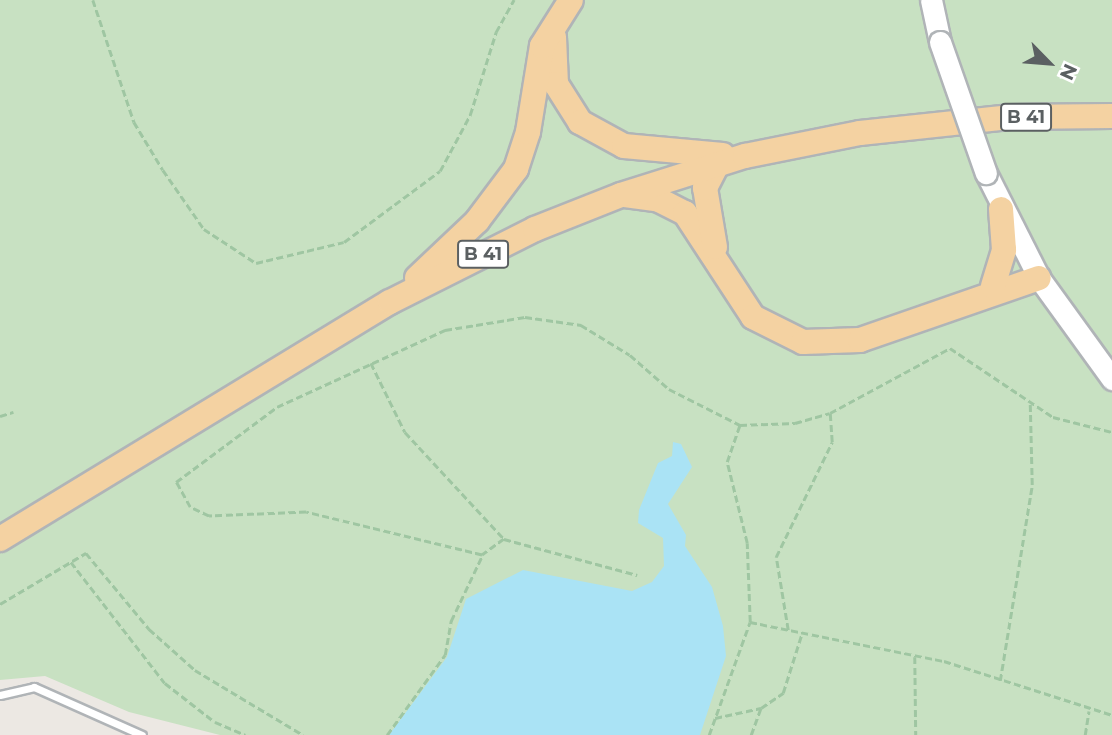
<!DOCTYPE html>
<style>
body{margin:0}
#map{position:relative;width:1112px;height:735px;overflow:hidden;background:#ece8e3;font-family:Montserrat,sans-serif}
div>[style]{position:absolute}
.green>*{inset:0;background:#c8e1c2}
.water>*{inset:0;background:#aae3f5}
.path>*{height:2.5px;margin-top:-1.25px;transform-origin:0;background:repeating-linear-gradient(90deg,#9fc6a2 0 7px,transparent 0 10.5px)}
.roads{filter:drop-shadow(2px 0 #b0b4b7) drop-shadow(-2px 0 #b0b4b7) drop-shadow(0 2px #b0b4b7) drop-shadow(0 -2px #b0b4b7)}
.service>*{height:7px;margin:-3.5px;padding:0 3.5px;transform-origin:3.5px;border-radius:3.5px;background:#fff}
.secondary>*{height:21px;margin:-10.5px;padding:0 10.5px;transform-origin:10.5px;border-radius:10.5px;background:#fff}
.trunk>*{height:24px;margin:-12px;padding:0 12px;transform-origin:12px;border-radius:12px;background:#f4d2a2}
.bridges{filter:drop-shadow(2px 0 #b0b4b7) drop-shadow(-2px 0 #b0b4b7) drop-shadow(0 2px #b0b4b7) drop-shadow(0 -2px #b0b4b7)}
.secondary-bridge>*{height:21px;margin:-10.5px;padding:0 10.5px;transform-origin:10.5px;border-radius:10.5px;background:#fff}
span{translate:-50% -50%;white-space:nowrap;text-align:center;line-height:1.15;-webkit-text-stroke:5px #fff;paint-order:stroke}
.shield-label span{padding:2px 5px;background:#fff;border:2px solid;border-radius:5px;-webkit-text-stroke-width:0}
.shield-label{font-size:18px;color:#5b6062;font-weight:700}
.north{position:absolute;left:1014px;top:28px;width:70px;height:70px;-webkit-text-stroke:5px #fff;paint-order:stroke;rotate:115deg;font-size:19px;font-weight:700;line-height:28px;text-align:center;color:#5b6062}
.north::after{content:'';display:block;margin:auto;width:24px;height:32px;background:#5b6062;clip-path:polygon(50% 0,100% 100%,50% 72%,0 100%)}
</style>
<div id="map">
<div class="green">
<i style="clip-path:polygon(0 0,1112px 0,1112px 735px,220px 735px,129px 712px,45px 676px,0 680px)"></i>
</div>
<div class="water">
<i style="clip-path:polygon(673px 442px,681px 444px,692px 467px,668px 504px,686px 535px,685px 546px,712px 587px,723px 626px,726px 656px,700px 735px,389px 735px,447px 657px,466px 599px,523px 570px,632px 591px,652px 582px,664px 566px,663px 538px,638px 523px,639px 510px,658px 463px,672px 456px)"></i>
</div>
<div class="path">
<i style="left:93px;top:0;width:129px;rotate:71.4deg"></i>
<i style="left:134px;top:122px;width:56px;rotate:58.9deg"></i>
<i style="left:163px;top:170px;width:72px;rotate:55.2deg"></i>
<i style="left:204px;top:229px;width:62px;rotate:33.2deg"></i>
<i style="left:256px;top:263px;width:90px;rotate:-13.4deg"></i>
<i style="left:344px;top:242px;width:119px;rotate:-36.5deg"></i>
<i style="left:440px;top:171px;width:64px;rotate:-61.8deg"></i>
<i style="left:470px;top:115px;width:87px;rotate:-72.6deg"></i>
<i style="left:496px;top:32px;width:37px;rotate:-61deg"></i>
<i style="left:371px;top:363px;width:77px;rotate:63.8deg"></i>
<i style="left:405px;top:432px;width:146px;rotate:47.2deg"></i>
<i style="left:504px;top:539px;width:138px;rotate:15.1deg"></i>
<i style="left:0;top:416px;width:14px;rotate:-17deg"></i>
<i style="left:504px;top:539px;width:27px;rotate:144deg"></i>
<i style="left:482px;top:555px;width:181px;rotate:-166.3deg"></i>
<i style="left:306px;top:512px;width:97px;rotate:177.6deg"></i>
<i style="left:209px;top:516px;width:21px;rotate:-155deg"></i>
<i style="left:190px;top:507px;width:29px;rotate:-119deg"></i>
<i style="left:176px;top:482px;width:126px;rotate:-36.6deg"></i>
<i style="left:277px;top:407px;width:185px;rotate:-24.6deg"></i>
<i style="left:445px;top:330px;width:81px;rotate:-9.2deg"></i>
<i style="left:525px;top:317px;width:57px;rotate:8.1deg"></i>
<i style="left:581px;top:325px;width:57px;rotate:31.5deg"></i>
<i style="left:630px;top:355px;width:52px;rotate:41.1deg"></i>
<i style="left:669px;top:389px;width:80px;rotate:26.9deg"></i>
<i style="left:740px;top:425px;width:55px;rotate:-2.1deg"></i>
<i style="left:795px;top:423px;width:36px;rotate:-16deg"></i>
<i style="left:830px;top:413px;width:136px;rotate:-28.4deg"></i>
<i style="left:950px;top:348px;width:124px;rotate:33.8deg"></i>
<i style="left:1053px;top:417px;width:61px;rotate:14.3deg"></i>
<i style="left:71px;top:562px;width:153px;rotate:52.2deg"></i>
<i style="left:165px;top:683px;width:63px;rotate:38deg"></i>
<i style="left:215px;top:722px;width:33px;rotate:23deg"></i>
<i style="left:0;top:604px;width:100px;rotate:-30.7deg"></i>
<i style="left:86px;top:553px;width:99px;rotate:50.3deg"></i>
<i style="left:149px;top:629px;width:62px;rotate:41.7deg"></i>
<i style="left:195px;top:670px;width:126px;rotate:31deg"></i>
<i style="left:750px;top:622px;width:198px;rotate:11.4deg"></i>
<i style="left:944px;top:661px;width:176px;rotate:17.8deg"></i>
<i style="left:788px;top:630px;width:74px;rotate:-99.3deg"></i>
<i style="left:776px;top:557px;width:128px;rotate:-64deg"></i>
<i style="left:832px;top:442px;width:29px;rotate:-94deg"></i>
<i style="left:915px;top:657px;width:78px;rotate:89.3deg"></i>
<i style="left:1000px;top:681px;width:199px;rotate:-80.7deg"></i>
<i style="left:1032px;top:485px;width:82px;rotate:-91.4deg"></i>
<i style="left:715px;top:718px;width:47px;rotate:-12.3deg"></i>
<i style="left:761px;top:708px;width:27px;rotate:-34deg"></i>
<i style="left:783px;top:693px;width:63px;rotate:-72.4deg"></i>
<i style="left:387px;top:735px;width:99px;rotate:-54.1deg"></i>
<i style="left:445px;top:655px;width:35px;rotate:-80deg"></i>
<i style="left:451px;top:621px;width:72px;rotate:-64.5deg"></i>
<i style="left:709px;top:735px;width:120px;rotate:-70.1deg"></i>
<i style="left:750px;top:622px;width:79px;rotate:-92.2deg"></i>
<i style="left:747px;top:543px;width:83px;rotate:-103.9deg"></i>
<i style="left:727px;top:462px;width:39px;rotate:-71deg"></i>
<i style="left:751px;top:735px;width:29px;rotate:-70deg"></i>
<i style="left:1085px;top:735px;width:24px;rotate:-81deg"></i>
</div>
<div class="roads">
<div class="service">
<i style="left:0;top:695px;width:35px;rotate:-13deg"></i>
<i style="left:34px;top:687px;width:118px;rotate:24deg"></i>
</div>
<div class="secondary">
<i style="left:931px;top:0;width:43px;rotate:77.9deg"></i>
<i style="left:986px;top:173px;width:118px;rotate:63.2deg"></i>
<i style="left:1039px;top:278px;width:125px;rotate:54.1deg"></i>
</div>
<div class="trunk">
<i style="left:554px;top:37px;width:47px;rotate:87.6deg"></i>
<i style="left:556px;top:84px;width:45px;rotate:57.7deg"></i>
<i style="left:580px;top:122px;width:50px;rotate:28.6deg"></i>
<i style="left:624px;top:146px;width:99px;rotate:5.2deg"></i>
<i style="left:625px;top:195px;width:34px;rotate:8deg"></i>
<i style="left:659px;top:200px;width:29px;rotate:27deg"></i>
<i style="left:685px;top:213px;width:124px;rotate:56.8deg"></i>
<i style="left:753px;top:317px;width:56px;rotate:26.6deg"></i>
<i style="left:803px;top:342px;width:57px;rotate:-2deg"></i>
<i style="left:860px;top:340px;width:189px;rotate:-19.1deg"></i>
<i style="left:715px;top:247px;width:60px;rotate:-99.6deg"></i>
<i style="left:705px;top:188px;width:27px;rotate:-63deg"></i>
<i style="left:417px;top:278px;width:83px;rotate:-43.5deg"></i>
<i style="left:477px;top:221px;width:65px;rotate:-53.1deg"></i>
<i style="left:516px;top:169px;width:39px;rotate:-72deg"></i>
<i style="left:528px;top:132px;width:87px;rotate:-80.8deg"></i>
<i style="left:542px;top:46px;width:54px;rotate:-57.8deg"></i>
<i style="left:993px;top:286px;width:38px;rotate:-73deg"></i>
<i style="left:1004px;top:250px;width:41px;rotate:-94.2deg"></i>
<i style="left:0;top:539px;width:456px;rotate:-31.3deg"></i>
<i style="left:390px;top:302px;width:162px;rotate:-26.7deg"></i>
<i style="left:535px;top:229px;width:92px;rotate:-21.6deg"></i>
<i style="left:621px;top:195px;width:130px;rotate:-17.5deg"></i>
<i style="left:745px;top:156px;width:117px;rotate:-11.3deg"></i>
<i style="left:860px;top:133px;width:150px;rotate:-6.1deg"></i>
<i style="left:1009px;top:117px;width:103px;rotate:-0.6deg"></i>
</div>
</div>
<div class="bridges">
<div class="secondary-bridge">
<i style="left:940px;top:42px;width:139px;rotate:70.7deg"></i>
</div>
</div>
<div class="shield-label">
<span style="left:1026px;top:117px">B 41</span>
<span style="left:483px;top:254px">B 41</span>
</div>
<div class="north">N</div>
</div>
